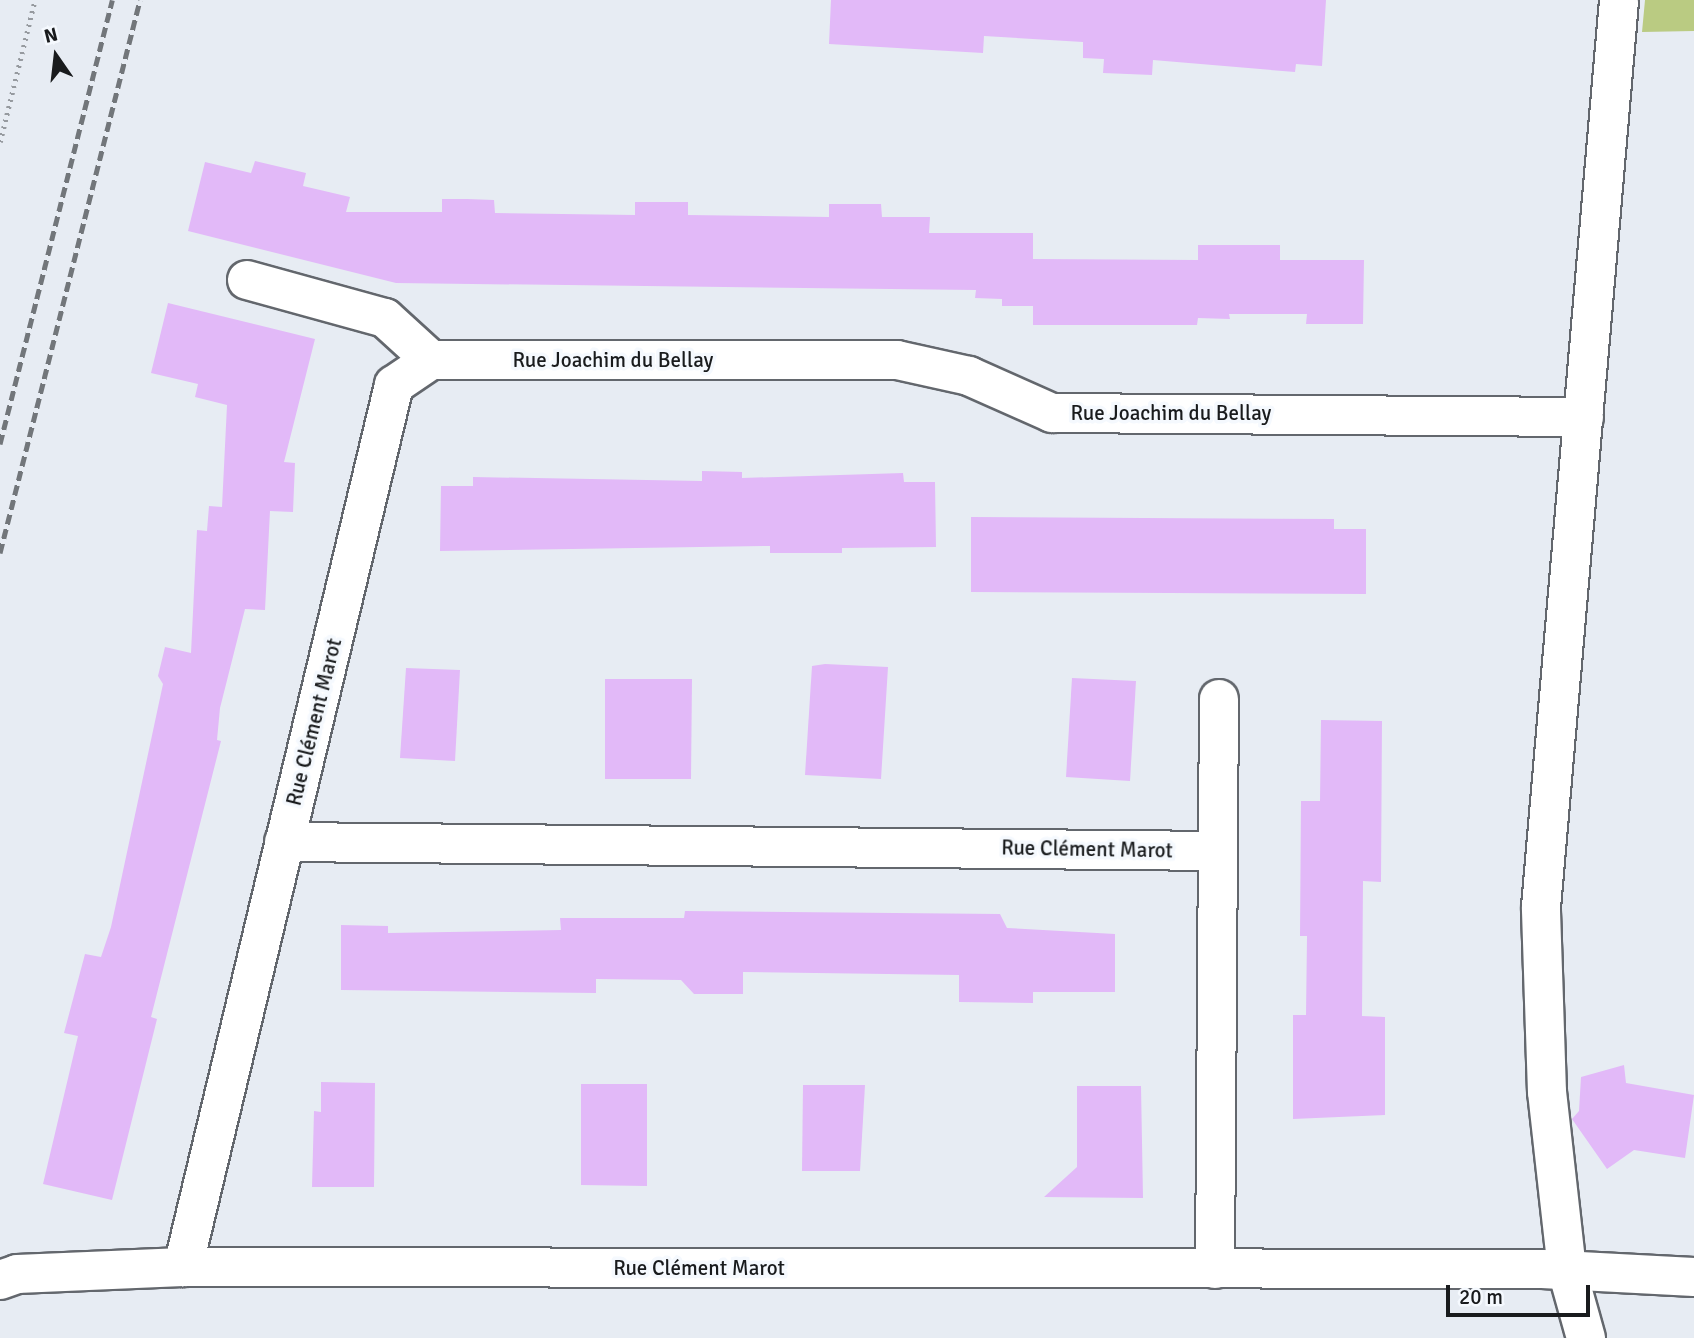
<!DOCTYPE html>
<meta charset="utf-8">
<style>
body{margin:0}
#map{position:relative;width:1694px;height:1338px;overflow:hidden;background:#e7ecf3;font-family:Signika,sans-serif}
div>[style]{position:absolute}
.green>*{inset:0;background:#bacb82}
.building>*{inset:0;background:#e2b9f8}
.path>*{height:4.5px;margin-top:-2.25px;transform-origin:0;background:repeating-linear-gradient(90deg,#969a9f 0 2px,transparent 0 7px)}
.roads{filter:drop-shadow(2px 0 #63676d) drop-shadow(-2px 0 #63676d) drop-shadow(0 2px #63676d) drop-shadow(0 -2px #63676d)}
.street>*{height:38px;margin:-19px;padding:0 19px;transform-origin:19px;border-radius:19px;background:#fff}
.rail>*{height:5px;margin-top:-2.5px;transform-origin:0;background:repeating-linear-gradient(90deg,#72767a 0 10px,transparent 0 15px)}
span{translate:-50% -50%;white-space:nowrap;text-align:center;line-height:1.15;-webkit-text-stroke:7px #f5f9fe;paint-order:stroke}
.street-label{font-size:21px;color:#191b1d}
.north{position:absolute;left:21px;top:21px;width:70px;height:70px;-webkit-text-stroke:5px #f5f9fe;paint-order:stroke;rotate:346deg;font-size:19px;font-weight:700;line-height:28px;text-align:center;color:#191b1d}
.north::after{content:'';display:block;margin:auto;width:24px;height:32px;background:#191b1d;clip-path:polygon(50% 0,100% 100%,50% 72%,0 100%)}
.scale{position:absolute;left:1446px;top:1285px;width:144px;height:32px;box-sizing:border-box;border:4px solid #191b1d;border-top:0;padding-left:9px;font-size:21px;line-height:24px;white-space:nowrap;color:#191b1d;-webkit-text-stroke:5px #f5f9fe;paint-order:stroke}
</style>
<div id="map">
<div class="green">
<i style="clip-path:polygon(1645px 0,1694px 0,1694px 31px,1642px 32px)"></i>
</div>
<div class="building">
<i style="clip-path:polygon(831px 0,1326px 0,1322px 66px,1296px 64px,1295px 72px,1153px 60px,1152px 75px,1103px 73px,1104px 59px,1083px 58px,1083px 42px,984px 36px,983px 53px,829px 44px)"></i>
<i style="clip-path:polygon(255px 161px,306px 173px,303px 186px,350px 197px,346px 212px,442px 212px,442px 199px,467px 199px,494px 200px,495px 213px,635px 215px,635px 202px,688px 202px,688px 215px,829px 217px,829px 204px,881px 204px,882px 217px,930px 217px,929px 233px,1033px 233px,1033px 259px,1198px 260px,1198px 245px,1280px 245px,1280px 260px,1364px 260px,1363px 324px,1306px 324px,1307px 314px,1229px 314px,1230px 319px,1198px 318px,1197px 325px,1033px 325px,1033px 306px,1002px 306px,1002px 299px,975px 298px,976px 290px,396px 283px,188px 231px,205px 162px,251px 173px)"></i>
<i style="clip-path:polygon(168px 303px,315px 339px,284px 462px,295px 463px,293px 512px,270px 511px,265px 610px,245px 609px,220px 708px,217px 740px,221px 741px,151px 1017px,157px 1019px,112px 1200px,43px 1184px,78px 1036px,64px 1033px,85px 954px,101px 957px,111px 927px,163px 684px,158px 676px,165px 647px,191px 653px,197px 530px,207px 531px,209px 506px,222px 507px,227px 405px,195px 397px,198px 384px,151px 373px)"></i>
<i style="clip-path:polygon(702px 471px,742px 472px,742px 478px,903px 473px,904px 482px,935px 482px,936px 547px,842px 548px,842px 553px,770px 553px,770px 546px,440px 551px,441px 486px,473px 486px,473px 477px,702px 481px)"></i>
<i style="clip-path:polygon(971px 517px,1334px 519px,1334px 529px,1366px 529px,1366px 594px,971px 592px)"></i>
<i style="clip-path:polygon(825px 664px,888px 667px,881px 779px,805px 775px,812px 666px)"></i>
<i style="clip-path:polygon(406px 668px,460px 670px,455px 761px,400px 758px)"></i>
<i style="clip-path:polygon(1072px 678px,1136px 681px,1130px 781px,1066px 777px)"></i>
<i style="clip-path:polygon(605px 679px,692px 679px,691px 779px,605px 779px)"></i>
<i style="clip-path:polygon(1321px 720px,1382px 721px,1381px 882px,1363px 881px,1362px 1016px,1385px 1017px,1385px 1115px,1293px 1119px,1293px 1015px,1306px 1015px,1307px 936px,1300px 936px,1301px 801px,1320px 801px)"></i>
<i style="clip-path:polygon(685px 911px,1000px 914px,1007px 928px,1115px 934px,1115px 992px,1033px 992px,1033px 1003px,959px 1002px,959px 975px,743px 972px,743px 994px,694px 994px,681px 980px,596px 979px,596px 993px,341px 990px,341px 925px,388px 926px,388px 933px,561px 930px,560px 918px,684px 918px)"></i>
<i style="clip-path:polygon(1624px 1065px,1626px 1083px,1694px 1095px,1685px 1158px,1634px 1150px,1607px 1169px,1572px 1119px,1579px 1111px,1581px 1077px)"></i>
<i style="clip-path:polygon(321px 1082px,375px 1083px,374px 1187px,312px 1187px,314px 1111px,321px 1112px)"></i>
<i style="clip-path:polygon(581px 1084px,647px 1084px,647px 1186px,581px 1185px)"></i>
<i style="clip-path:polygon(803px 1085px,865px 1085px,860px 1171px,802px 1171px)"></i>
<i style="clip-path:polygon(1077px 1086px,1141px 1086px,1143px 1198px,1044px 1197px,1077px 1167px)"></i>
</div>
<div class="path">
<i style="left:0;top:142px;width:146px;rotate:-76.2deg"></i>
</div>
<div class="roads">
<div class="street">
<i style="left:247px;top:280px;width:143px;rotate:15.4deg"></i>
<i style="left:385px;top:318px;width:62px;rotate:42.4deg"></i>
<i style="left:431px;top:360px;width:466px"></i>
<i style="left:897px;top:360px;width:74px;rotate:12.5deg"></i>
<i style="left:969px;top:376px;width:91px;rotate:24deg"></i>
<i style="left:1052px;top:413px;width:532px;rotate:0.43deg"></i>
<i style="left:431px;top:360px;width:45px;rotate:146deg"></i>
<i style="left:394px;top:385px;width:907px;rotate:103.45deg"></i>
<i style="left:183px;top:1267px;width:1359px;rotate:0.08deg"></i>
<i style="left:1542px;top:1269px;width:152px;rotate:3deg"></i>
<i style="left:284px;top:842px;width:934px;rotate:0.55deg"></i>
<i style="left:1215px;top:1269px;width:570px;rotate:-89.6deg"></i>
<i style="left:0;top:1280px;width:18px;rotate:-19deg"></i>
<i style="left:17px;top:1274px;width:166px;rotate:-2.4deg"></i>
<i style="left:1586px;top:1338px;width:71px;rotate:-105.6deg"></i>
<i style="left:1567px;top:1270px;width:179px;rotate:-96.4deg"></i>
<i style="left:1547px;top:1092px;width:185px;rotate:-91.9deg"></i>
<i style="left:1541px;top:907px;width:910px;rotate:-85.08deg"></i>
</div>
</div>
<div class="rail">
<i style="left:0;top:444px;width:458px;rotate:-75.8deg"></i>
<i style="left:0;top:553px;width:570px;rotate:-75.79deg"></i>
</div>
<div class="street-label">
<span style="left:613px;top:360px">Rue Joachim du Bellay</span>
<span style="left:1171px;top:413px">Rue Joachim du Bellay</span>
<span style="left:314px;top:722px;rotate:-76deg">Rue Clément Marot</span>
<span style="left:1087px;top:849px;rotate:1deg">Rue Clément Marot</span>
<span style="left:699px;top:1268px">Rue Clément Marot</span>
</div>
<div class="north">N</div>
<div class="scale">20 m</div>
</div>
